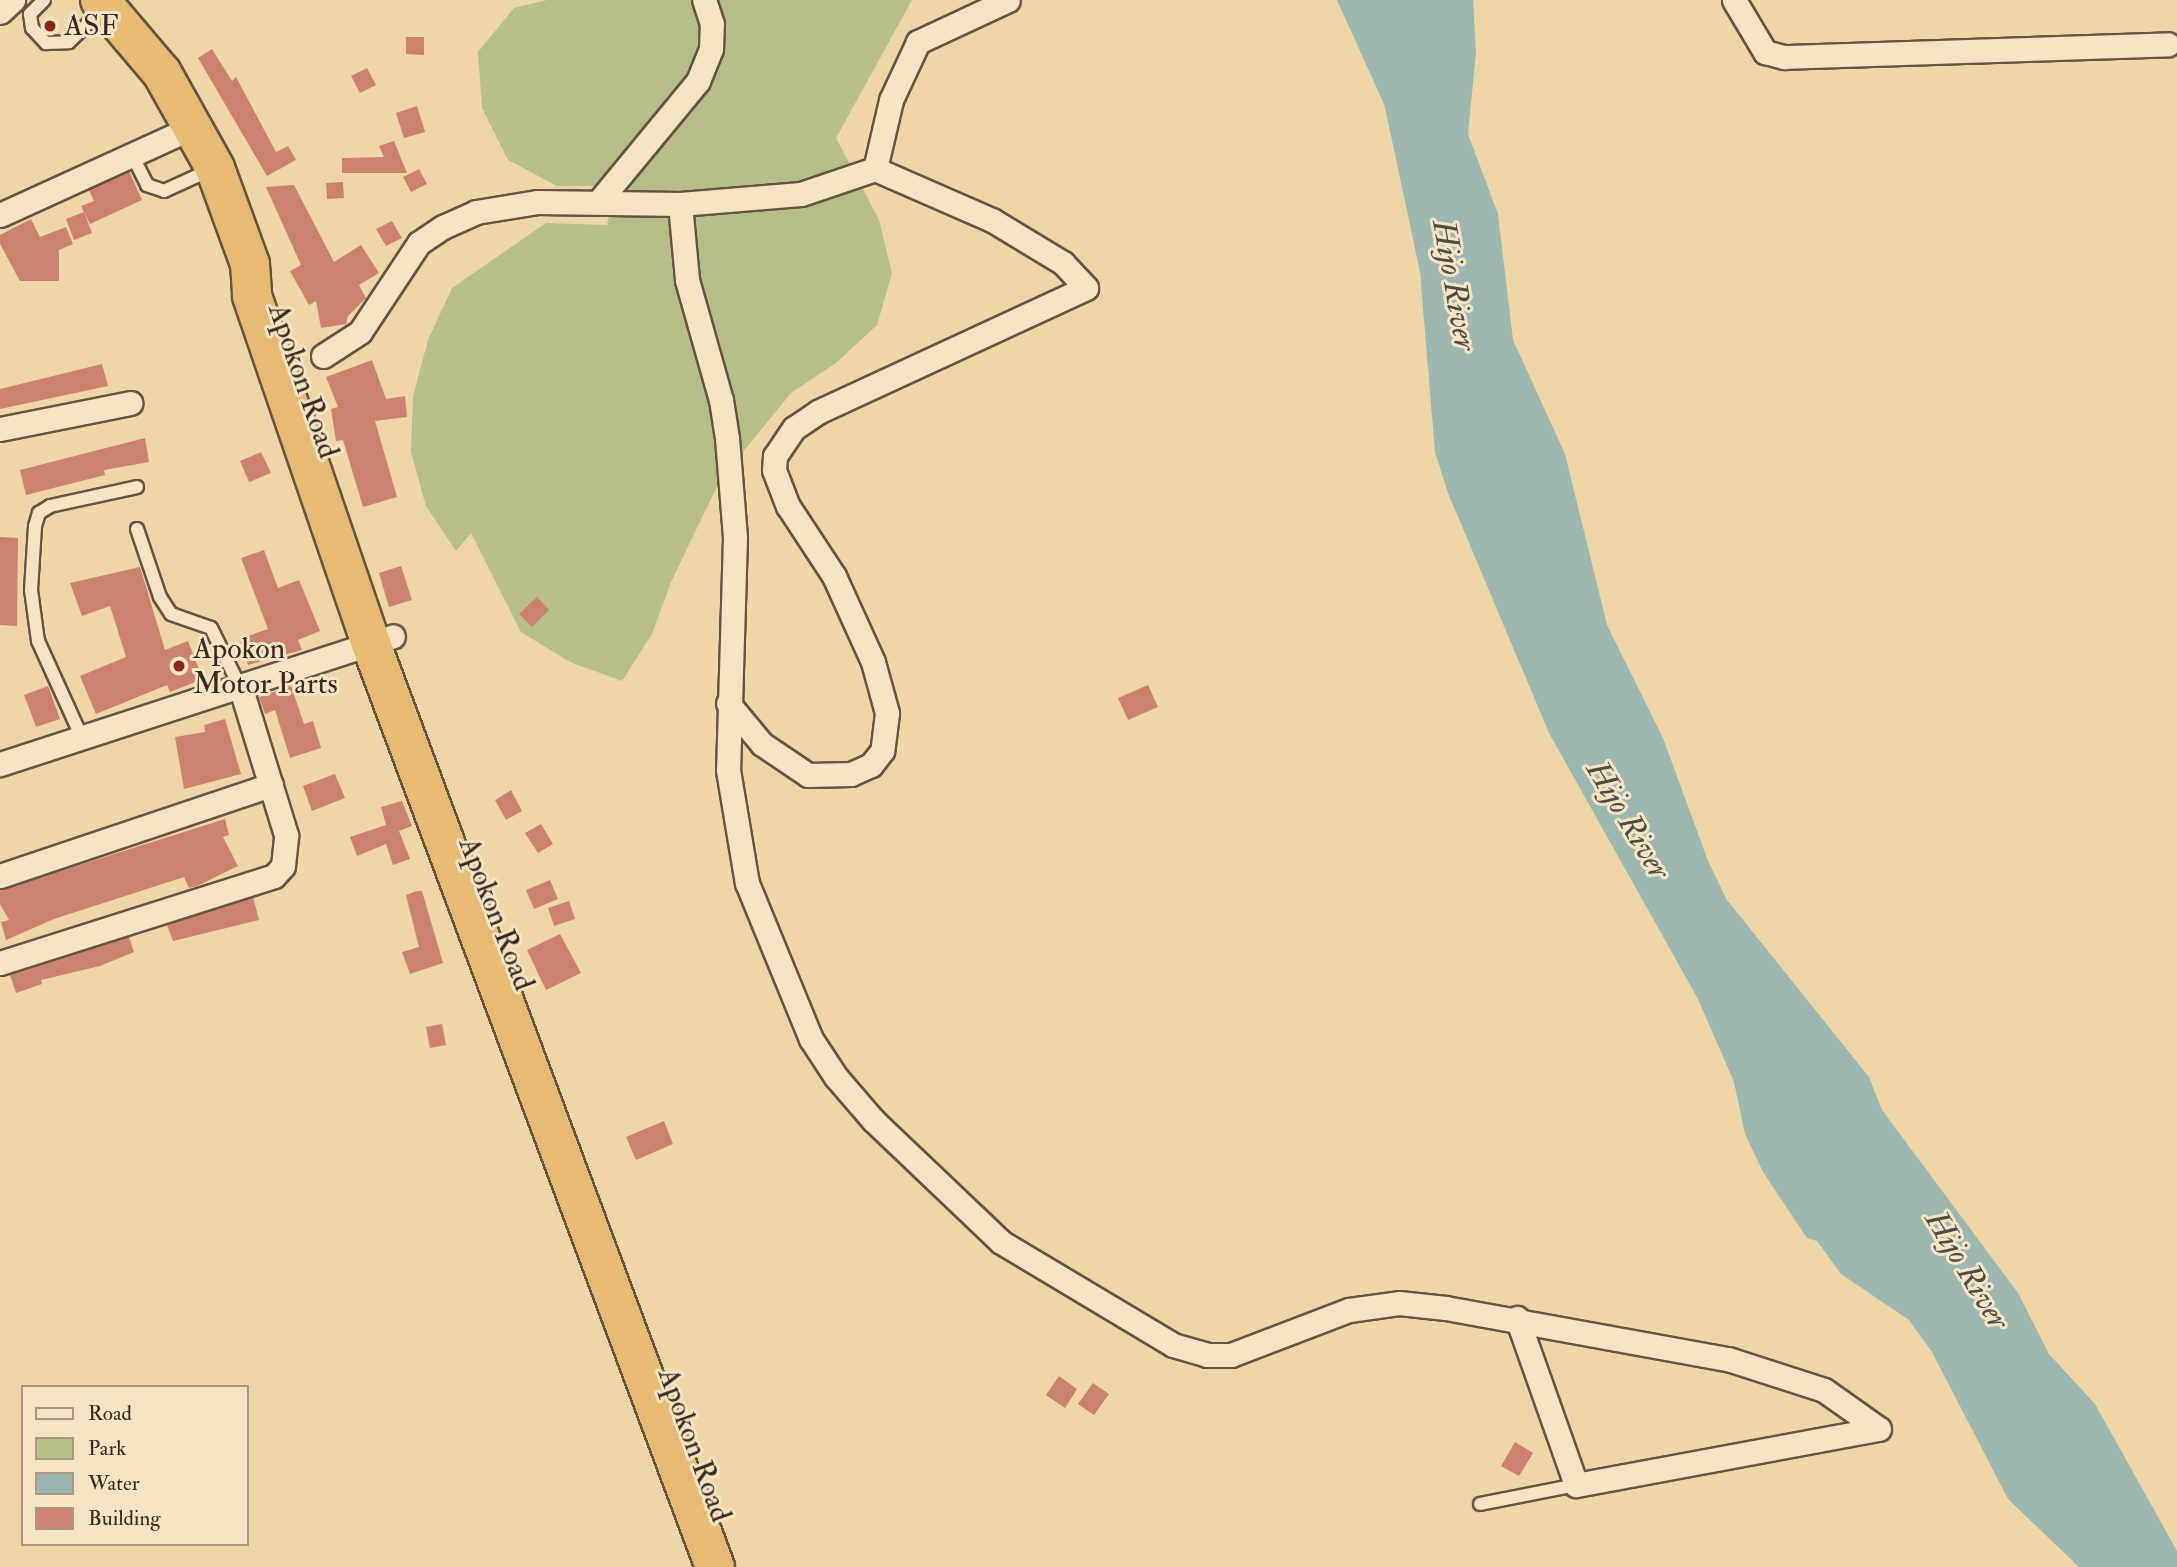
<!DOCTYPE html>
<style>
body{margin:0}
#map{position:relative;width:2177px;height:1567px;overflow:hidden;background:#eed6a6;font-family:"IM FELL Double Pica",serif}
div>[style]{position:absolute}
.green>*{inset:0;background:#b6be89}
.water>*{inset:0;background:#9bb7b0}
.building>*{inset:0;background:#cc826f}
.roads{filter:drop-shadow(2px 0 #655442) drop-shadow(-2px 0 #655442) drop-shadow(0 2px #655442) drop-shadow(0 -2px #655442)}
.lane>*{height:12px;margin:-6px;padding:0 6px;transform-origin:6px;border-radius:6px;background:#f4e4c5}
.street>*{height:23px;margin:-11.5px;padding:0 11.5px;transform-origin:11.5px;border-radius:11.5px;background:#f4e4c5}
.highway>*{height:38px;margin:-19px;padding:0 19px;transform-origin:19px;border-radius:19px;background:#e7bb73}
.dots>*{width:19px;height:19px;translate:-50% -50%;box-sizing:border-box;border:4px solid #f4e4c5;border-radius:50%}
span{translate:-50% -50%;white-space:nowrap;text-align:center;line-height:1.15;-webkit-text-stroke:6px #f4e4c5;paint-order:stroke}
.poi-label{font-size:30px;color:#372920}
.left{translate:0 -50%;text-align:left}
.street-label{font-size:30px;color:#372920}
.water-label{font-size:32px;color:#504c44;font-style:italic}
.legend{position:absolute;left:21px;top:1385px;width:228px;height:161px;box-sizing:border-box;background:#f4e4c5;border:2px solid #a89983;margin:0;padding:9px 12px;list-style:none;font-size:21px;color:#372920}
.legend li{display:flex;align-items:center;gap:14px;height:35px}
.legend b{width:35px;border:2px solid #a89983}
</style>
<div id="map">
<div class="green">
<i style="clip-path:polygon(547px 0,912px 0,836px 138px,879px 220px,892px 273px,877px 325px,836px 363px,791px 393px,720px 480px,671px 582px,652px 634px,622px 681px,570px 662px,521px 632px,471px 533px,456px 551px,426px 506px,411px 452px,413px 396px,428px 340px,452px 288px,546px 223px,607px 225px,616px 186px,557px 186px,508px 160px,482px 108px,478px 52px,514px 8px)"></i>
</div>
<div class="water">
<i style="clip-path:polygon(1337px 0,1473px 0,1476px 52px,1468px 134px,1498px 214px,1513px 340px,1565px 454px,1607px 625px,1663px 738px,1708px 861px,1727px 900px,1869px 1077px,1882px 1110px,2018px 1293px,2049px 1354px,2095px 1404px,2177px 1551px,2177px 1567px,2079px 1567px,2008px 1499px,1932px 1352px,1909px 1320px,1841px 1274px,1817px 1241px,1807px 1238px,1763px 1172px,1745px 1134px,1734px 1082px,1698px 999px,1549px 733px,1448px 493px,1435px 452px,1420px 272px,1393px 145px,1384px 104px)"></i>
</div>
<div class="building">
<i style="clip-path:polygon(406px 37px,424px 37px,424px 55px,406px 54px)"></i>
<i style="clip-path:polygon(212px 49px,232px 81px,236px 77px,276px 152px,288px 146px,296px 160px,267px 176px,198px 58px)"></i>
<i style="clip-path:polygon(367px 68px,376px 85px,360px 93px,351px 76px)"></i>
<i style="clip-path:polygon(417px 106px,425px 132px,404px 138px,396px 113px)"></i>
<i style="clip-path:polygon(394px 141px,407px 173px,342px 173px,342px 158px,384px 157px,379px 146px)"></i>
<i style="clip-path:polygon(419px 169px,427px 184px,411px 192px,403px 177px)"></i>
<i style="clip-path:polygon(129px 171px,142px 200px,90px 224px,81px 206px,94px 201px,89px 190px)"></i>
<i style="clip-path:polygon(343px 182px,344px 198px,327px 199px,326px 183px)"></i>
<i style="clip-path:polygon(294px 185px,334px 262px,361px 245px,379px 273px,359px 285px,366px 298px,348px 316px,346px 324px,321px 328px,316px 301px,309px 305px,290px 271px,301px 265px,266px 187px)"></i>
<i style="clip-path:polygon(84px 212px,92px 233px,74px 240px,66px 219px)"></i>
<i style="clip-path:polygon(31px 219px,40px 237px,66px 227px,73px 244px,59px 250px,59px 281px,20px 281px,0 244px,0 235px)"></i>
<i style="clip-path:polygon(392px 221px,402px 238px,386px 246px,376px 229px)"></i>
<i style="clip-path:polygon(372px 360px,386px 399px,405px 396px,407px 417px,375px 421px,397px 497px,363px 507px,343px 440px,336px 441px,331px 409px,338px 407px,326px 377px)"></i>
<i style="clip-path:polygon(102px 364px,108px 386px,0 409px,0 389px)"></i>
<i style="clip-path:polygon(145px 438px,149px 462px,104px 470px,105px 475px,26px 495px,20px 470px)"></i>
<i style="clip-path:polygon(261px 452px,271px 473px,249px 482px,240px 461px)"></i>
<i style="clip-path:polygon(0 537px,18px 538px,17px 626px,0 625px)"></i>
<i style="clip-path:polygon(264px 550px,278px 588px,299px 580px,320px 631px,298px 640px,302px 650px,248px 665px,239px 639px,268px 629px,241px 558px)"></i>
<i style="clip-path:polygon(401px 566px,412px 600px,389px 607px,379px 573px)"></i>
<i style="clip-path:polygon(140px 567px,165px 650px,188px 641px,203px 679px,170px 692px,167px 685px,96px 714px,80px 676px,126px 657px,110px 606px,82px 616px,70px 583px)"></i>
<i style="clip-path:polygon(537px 597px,549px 610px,532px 627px,519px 614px)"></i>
<i style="clip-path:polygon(1148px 685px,1158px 707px,1128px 720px,1118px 698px)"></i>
<i style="clip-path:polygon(48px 686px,60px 719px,36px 727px,24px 695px)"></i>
<i style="clip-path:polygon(291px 686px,304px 724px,313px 721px,321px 748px,290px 758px,275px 710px,265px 714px,259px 697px)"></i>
<i style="clip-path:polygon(225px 719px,241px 774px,184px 789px,175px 737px,205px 732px,204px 725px)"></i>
<i style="clip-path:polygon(335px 774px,345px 798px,312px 811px,303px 786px)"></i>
<i style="clip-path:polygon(511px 790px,522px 811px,506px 820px,495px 800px)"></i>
<i style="clip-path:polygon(402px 801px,412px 826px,399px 831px,410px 859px,393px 865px,386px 844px,357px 856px,350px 837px,386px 825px,381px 807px)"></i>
<i style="clip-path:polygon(225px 819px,229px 835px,223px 837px,238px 866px,197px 886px,189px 888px,184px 877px,54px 919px,6px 940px,1px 922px,9px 920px,0 904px,0 890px)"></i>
<i style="clip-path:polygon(541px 824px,553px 844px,538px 853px,525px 833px)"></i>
<i style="clip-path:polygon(550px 880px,558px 899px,534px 909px,526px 890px)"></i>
<i style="clip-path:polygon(417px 891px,422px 891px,443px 963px,410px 974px,402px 952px,419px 947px,406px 895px)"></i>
<i style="clip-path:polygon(253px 897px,259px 920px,173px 941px,167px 925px)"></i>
<i style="clip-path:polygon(569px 901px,575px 919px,554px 926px,548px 908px)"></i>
<i style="clip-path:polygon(560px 934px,581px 973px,546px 990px,527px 950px)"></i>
<i style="clip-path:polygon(129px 937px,134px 952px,100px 966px,41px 980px,42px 984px,16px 993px,10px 975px)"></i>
<i style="clip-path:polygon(442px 1024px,446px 1045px,430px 1048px,426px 1027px)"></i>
<i style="clip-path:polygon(664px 1121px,673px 1144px,636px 1160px,626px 1137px)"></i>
<i style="clip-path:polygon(1059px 1376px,1077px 1389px,1065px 1408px,1046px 1395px)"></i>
<i style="clip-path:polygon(1093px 1383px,1109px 1394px,1094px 1415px,1078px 1404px)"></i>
<i style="clip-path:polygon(1515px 1442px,1533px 1453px,1519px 1476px,1501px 1466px)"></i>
</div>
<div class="roads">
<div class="lane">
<i style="left:44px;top:0;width:20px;rotate:135deg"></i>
<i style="left:30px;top:14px;width:14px;rotate:82deg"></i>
<i style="left:32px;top:28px;width:21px;rotate:47deg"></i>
<i style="left:46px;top:43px;width:23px;rotate:-2deg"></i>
<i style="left:69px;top:42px;width:47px;rotate:-44.1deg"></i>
<i style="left:132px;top:155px;width:34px;rotate:63deg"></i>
<i style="left:147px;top:185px;width:18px;rotate:19deg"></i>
<i style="left:164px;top:191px;width:53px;rotate:-24.6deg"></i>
<i style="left:137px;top:529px;width:72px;rotate:71.3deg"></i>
<i style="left:160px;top:597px;width:20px;rotate:57deg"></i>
<i style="left:171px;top:614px;width:42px;rotate:19.3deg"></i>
<i style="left:211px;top:628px;width:68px;rotate:63.8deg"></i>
<i style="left:83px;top:740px;width:109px;rotate:-114.4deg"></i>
<i style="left:38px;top:641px;width:51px;rotate:-97.8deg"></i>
<i style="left:31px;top:590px;width:64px;rotate:-86.4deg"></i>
<i style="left:35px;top:526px;width:14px;rotate:-73deg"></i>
<i style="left:39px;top:513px;width:13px;rotate:-32deg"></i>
<i style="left:50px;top:506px;width:89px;rotate:-12.3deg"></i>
<i style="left:1480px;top:1504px;width:98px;rotate:-11.2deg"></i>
</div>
<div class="street">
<i style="left:1734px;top:0;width:61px;rotate:59.2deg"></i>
<i style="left:1765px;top:52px;width:20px;rotate:15deg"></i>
<i style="left:1784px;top:57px;width:384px;rotate:-1.9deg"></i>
<i style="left:0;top:12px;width:18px;rotate:-43deg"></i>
<i style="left:875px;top:169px;width:71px;rotate:-76.9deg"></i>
<i style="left:891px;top:100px;width:64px;rotate:-65deg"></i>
<i style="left:918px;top:42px;width:99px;rotate:-25deg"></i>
<i style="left:600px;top:200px;width:154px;rotate:-50.5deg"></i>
<i style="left:698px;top:81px;width:35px;rotate:-68deg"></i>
<i style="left:711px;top:49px;width:25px;rotate:-88deg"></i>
<i style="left:712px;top:24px;width:25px;rotate:-108deg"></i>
<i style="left:680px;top:204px;width:76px;rotate:84.7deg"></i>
<i style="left:687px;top:280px;width:125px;rotate:74.2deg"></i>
<i style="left:721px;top:400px;width:38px;rotate:81deg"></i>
<i style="left:727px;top:438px;width:99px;rotate:85.4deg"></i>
<i style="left:735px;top:537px;width:233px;rotate:91.7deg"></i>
<i style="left:728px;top:770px;width:115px;rotate:80.5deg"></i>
<i style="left:747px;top:883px;width:169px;rotate:67.7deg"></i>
<i style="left:811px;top:1039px;width:45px;rotate:56.7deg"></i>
<i style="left:836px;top:1077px;width:58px;rotate:49.2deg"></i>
<i style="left:874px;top:1121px;width:175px;rotate:43.6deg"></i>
<i style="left:1001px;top:1242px;width:200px;rotate:30.9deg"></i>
<i style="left:1173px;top:1345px;width:35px;rotate:16deg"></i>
<i style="left:1207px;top:1355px;width:24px"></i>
<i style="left:1231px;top:1355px;width:126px;rotate:-20.9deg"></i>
<i style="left:1349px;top:1310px;width:50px;rotate:-8deg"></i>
<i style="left:1399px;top:1303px;width:47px;rotate:6.1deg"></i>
<i style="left:1446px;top:1308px;width:287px;rotate:10.3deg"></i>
<i style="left:1728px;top:1359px;width:101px;rotate:17.9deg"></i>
<i style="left:1824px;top:1390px;width:67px;rotate:35.3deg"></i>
<i style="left:0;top:215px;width:214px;rotate:-24.5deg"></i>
<i style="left:323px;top:356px;width:44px;rotate:-33deg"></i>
<i style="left:360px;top:332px;width:107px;rotate:-56.5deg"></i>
<i style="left:419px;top:243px;width:29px;rotate:-34deg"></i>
<i style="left:443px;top:227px;width:36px;rotate:-24deg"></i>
<i style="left:476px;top:212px;width:63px;rotate:-9.2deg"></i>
<i style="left:538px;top:202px;width:142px;rotate:0.8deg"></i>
<i style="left:680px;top:204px;width:121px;rotate:-4.7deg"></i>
<i style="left:801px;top:194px;width:78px;rotate:-18.7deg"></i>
<i style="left:875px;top:169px;width:128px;rotate:23.6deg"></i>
<i style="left:992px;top:220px;width:83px;rotate:31.2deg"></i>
<i style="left:1063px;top:263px;width:34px;rotate:47deg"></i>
<i style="left:1086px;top:288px;width:295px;rotate:155.2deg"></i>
<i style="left:818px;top:412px;width:29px;rotate:146deg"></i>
<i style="left:794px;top:428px;width:34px;rotate:124deg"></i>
<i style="left:775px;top:456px;width:14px;rotate:94deg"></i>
<i style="left:774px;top:470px;width:39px;rotate:69deg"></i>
<i style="left:788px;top:506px;width:84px;rotate:56.7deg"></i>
<i style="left:834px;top:576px;width:94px;rotate:65.6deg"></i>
<i style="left:873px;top:662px;width:53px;rotate:74.6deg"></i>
<i style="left:887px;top:713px;width:38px;rotate:97deg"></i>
<i style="left:882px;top:751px;width:18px;rotate:128deg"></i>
<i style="left:871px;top:765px;width:22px;rotate:156deg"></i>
<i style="left:851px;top:774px;width:43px;rotate:178.7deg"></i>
<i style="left:808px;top:775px;width:55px;rotate:-146deg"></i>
<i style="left:762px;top:744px;width:53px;rotate:-129.7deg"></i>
<i style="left:0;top:429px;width:133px;rotate:-11.3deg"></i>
<i style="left:0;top:764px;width:413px;rotate:-18deg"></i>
<i style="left:0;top:876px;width:286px;rotate:-18.6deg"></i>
<i style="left:0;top:963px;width:287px;rotate:-17.6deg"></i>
<i style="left:274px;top:876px;width:13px;rotate:-48deg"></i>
<i style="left:283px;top:866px;width:31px;rotate:-84deg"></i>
<i style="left:286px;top:835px;width:153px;rotate:-107.1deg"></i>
<i style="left:1517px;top:1318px;width:177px;rotate:70.5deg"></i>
<i style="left:1576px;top:1485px;width:308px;rotate:-10.5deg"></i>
</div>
<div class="highway">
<i style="left:100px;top:0;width:96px;rotate:49.7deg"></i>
<i style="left:162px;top:73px;width:109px;rotate:60.8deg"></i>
<i style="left:215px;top:168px;width:102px;rotate:70deg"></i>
<i style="left:250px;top:264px;width:32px;rotate:86deg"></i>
<i style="left:252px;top:296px;width:368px;rotate:71.1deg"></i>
<i style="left:371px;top:644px;width:985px;rotate:69.56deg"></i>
</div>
</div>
<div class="dots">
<i style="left:50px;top:26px;background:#8f2418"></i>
<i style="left:179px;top:666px;background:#8f2418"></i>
</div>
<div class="poi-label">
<span class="left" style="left:64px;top:26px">ASF</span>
<span class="left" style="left:193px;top:666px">Apokon<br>Motor Parts</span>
</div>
<div class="street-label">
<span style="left:303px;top:381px;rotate:71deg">Apokon Road</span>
<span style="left:496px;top:914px;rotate:69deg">Apokon Road</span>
<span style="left:694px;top:1445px;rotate:70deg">Apokon Road</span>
</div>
<div class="water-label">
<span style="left:1454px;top:285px;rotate:80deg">Hijo River</span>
<span style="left:1628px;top:820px;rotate:59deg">Hijo River</span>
<span style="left:1967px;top:1270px;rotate:59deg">Hijo River</span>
</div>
<ul class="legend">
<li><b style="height:9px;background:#f4e4c5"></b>Road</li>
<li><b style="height:19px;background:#b6be89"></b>Park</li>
<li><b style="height:19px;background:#9bb7b0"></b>Water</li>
<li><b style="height:19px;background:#cc826f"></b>Building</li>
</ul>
</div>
